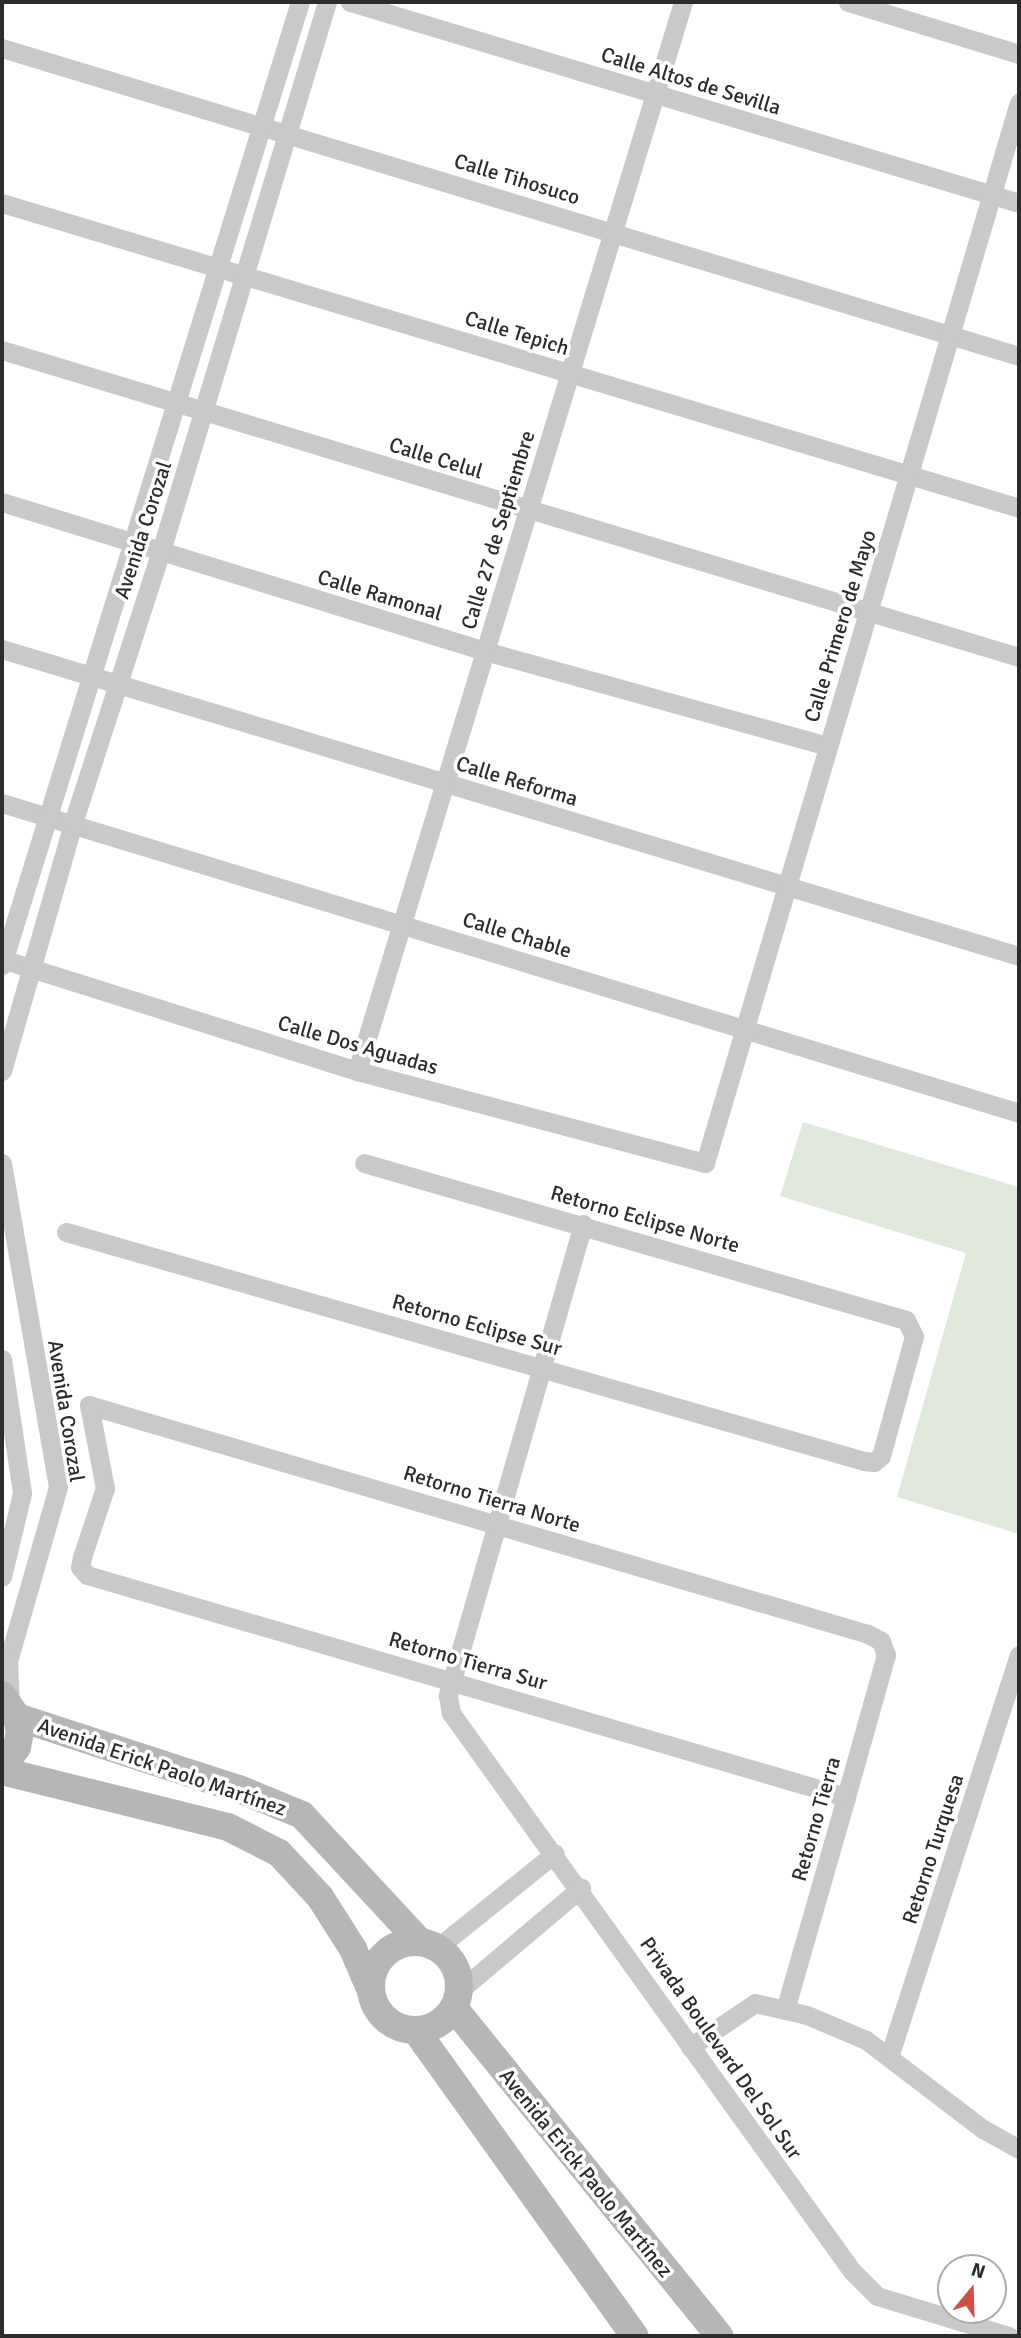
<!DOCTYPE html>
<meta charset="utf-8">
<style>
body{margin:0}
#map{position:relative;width:1021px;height:2338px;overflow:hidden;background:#fff;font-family:Signika,sans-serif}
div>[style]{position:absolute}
.green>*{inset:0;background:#e0e8db}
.street>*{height:19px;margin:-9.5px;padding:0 9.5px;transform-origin:9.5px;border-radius:9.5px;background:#c9c9c9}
.secondary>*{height:28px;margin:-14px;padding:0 14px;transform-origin:14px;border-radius:14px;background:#b6b6b6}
.secondary>.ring{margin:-14px;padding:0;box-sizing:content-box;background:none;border:28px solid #b6b6b6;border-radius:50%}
span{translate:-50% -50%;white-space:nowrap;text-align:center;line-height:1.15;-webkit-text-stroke:7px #fff;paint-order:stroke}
.street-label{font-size:21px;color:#2c2c2c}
.frame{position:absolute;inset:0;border:4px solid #2c2c2c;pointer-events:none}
.north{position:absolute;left:937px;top:2254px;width:70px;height:70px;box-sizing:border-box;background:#fff;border:2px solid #ababab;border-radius:50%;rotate:19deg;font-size:19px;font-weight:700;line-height:28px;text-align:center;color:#2c2c2c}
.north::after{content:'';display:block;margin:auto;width:24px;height:32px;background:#cf4f42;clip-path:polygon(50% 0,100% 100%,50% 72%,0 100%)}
</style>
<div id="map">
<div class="green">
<i style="clip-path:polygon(803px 1122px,1019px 1187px,1019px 1534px,897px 1497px,966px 1253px,780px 1196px)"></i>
</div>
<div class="street">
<i style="left:350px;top:2px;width:699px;rotate:16.72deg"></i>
<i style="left:848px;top:2px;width:179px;rotate:16.9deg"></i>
<i style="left:2px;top:48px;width:1063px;rotate:16.85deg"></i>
<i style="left:2px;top:203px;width:1062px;rotate:16.69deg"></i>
<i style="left:2px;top:350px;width:1062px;rotate:16.8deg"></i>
<i style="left:2px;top:502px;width:505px;rotate:17.14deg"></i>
<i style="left:485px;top:651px;width:356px;rotate:15.5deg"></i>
<i style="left:2px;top:649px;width:1062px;rotate:16.8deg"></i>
<i style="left:2px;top:803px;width:1063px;rotate:16.95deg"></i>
<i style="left:2px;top:959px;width:372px;rotate:17.5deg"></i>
<i style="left:357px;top:1071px;width:360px;rotate:14.8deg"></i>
<i style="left:705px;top:1163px;width:1106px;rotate:-73.51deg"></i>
<i style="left:2px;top:965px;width:1008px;rotate:-72.81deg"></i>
<i style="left:2px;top:1071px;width:258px;rotate:-74deg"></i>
<i style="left:73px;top:823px;width:286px;rotate:-72.1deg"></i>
<i style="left:161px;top:551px;width:574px;rotate:-73.18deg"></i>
<i style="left:357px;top:1071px;width:1118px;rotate:-73.04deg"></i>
<i style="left:2px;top:1163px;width:329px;rotate:80.2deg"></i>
<i style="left:58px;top:1487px;width:181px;rotate:106deg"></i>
<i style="left:8px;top:1661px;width:42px;rotate:87.3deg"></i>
<i style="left:583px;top:1224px;width:491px;rotate:106deg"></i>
<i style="left:448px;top:1696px;width:17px;rotate:80deg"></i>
<i style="left:451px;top:1713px;width:687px;rotate:54.3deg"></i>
<i style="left:852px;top:2271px;width:35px;rotate:45deg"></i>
<i style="left:877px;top:2296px;width:138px;rotate:16.9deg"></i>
<i style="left:66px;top:1232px;width:830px;rotate:16.01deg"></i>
<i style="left:864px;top:1461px;width:10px;rotate:6deg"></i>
<i style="left:874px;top:1462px;width:9px;rotate:-41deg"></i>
<i style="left:881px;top:1456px;width:124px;rotate:-74.6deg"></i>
<i style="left:914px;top:1336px;width:18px;rotate:-117deg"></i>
<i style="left:906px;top:1320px;width:564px;rotate:-163.85deg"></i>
<i style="left:2px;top:1359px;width:135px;rotate:81.5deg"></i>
<i style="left:22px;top:1493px;width:86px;rotate:103.4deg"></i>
<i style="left:437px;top:1948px;width:151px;rotate:-38.8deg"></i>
<i style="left:459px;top:1991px;width:160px;rotate:-40.2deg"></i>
<i style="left:785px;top:2010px;width:222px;rotate:-74deg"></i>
<i style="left:846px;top:1797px;width:148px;rotate:-74.3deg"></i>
<i style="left:886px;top:1655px;width:15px;rotate:-110deg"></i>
<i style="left:881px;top:1641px;width:15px;rotate:-152deg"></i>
<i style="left:868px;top:1634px;width:812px;rotate:-163.62deg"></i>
<i style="left:89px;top:1405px;width:85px;rotate:79.1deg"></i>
<i style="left:105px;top:1488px;width:73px;rotate:108.4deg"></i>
<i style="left:82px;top:1557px;width:10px;rotate:101deg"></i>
<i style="left:80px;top:1567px;width:11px;rotate:49deg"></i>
<i style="left:87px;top:1575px;width:791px;rotate:16.3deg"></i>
<i style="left:690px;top:2047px;width:78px;rotate:-34.1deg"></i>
<i style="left:755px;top:2003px;width:53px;rotate:13deg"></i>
<i style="left:807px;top:2015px;width:64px;rotate:23deg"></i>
<i style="left:866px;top:2040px;width:147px;rotate:37.3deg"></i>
<i style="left:983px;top:2129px;width:41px;rotate:29.1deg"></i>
<i style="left:889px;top:2057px;width:422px;rotate:-72.1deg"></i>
</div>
<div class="secondary">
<i style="left:2px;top:1695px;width:27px;rotate:56deg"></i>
<i style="left:17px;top:1717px;width:15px;rotate:79deg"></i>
<i style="left:20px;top:1732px;width:15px;rotate:101deg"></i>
<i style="left:17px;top:1747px;width:26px;rotate:126deg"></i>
<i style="left:17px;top:1717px;width:233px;rotate:18deg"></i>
<i style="left:239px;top:1789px;width:68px;rotate:22.4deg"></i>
<i style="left:302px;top:1815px;width:173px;rotate:47.1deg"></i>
<i style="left:2px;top:1771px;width:233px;rotate:13.9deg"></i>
<i style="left:228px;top:1827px;width:57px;rotate:27deg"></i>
<i style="left:279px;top:1853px;width:60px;rotate:47deg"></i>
<i style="left:320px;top:1897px;width:62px;rotate:57.6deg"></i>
<i style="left:353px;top:1949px;width:46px;rotate:66.8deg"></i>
<i class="ring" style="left:371px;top:1942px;width:60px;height:60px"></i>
<i style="left:454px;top:2008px;width:422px;rotate:51deg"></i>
<i style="left:417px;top:2032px;width:374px;rotate:54.4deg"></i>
</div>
<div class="street-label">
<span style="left:691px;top:81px;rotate:17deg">Calle Altos de Sevilla</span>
<span style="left:517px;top:179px;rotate:17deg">Calle Tihosuco</span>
<span style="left:517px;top:333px;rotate:17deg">Calle Tepich</span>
<span style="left:436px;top:458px;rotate:17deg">Calle Celul</span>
<span style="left:143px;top:530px;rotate:-72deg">Avenida Corozal</span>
<span style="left:498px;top:530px;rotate:-73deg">Calle 27 de Septiembre</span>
<span style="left:380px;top:595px;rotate:17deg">Calle Ramonal</span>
<span style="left:840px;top:626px;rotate:-73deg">Calle Primero de Mayo</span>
<span style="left:517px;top:781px;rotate:17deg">Calle Reforma</span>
<span style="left:517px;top:935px;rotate:17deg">Calle Chable</span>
<span style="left:358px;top:1045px;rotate:16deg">Calle Dos Aguadas</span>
<span style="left:645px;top:1219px;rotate:16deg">Retorno Eclipse Norte</span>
<span style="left:477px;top:1325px;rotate:16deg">Retorno Eclipse Sur</span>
<span style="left:66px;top:1411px;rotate:81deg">Avenida Corozal</span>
<span style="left:492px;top:1499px;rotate:17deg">Retorno Tierra Norte</span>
<span style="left:468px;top:1661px;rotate:16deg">Retorno Tierra Sur</span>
<span style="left:162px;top:1767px;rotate:19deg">Avenida Erick Paolo Martínez</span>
<span style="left:816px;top:1819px;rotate:-74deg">Retorno Tierra</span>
<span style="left:933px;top:1849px;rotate:-72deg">Retorno Turquesa</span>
<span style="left:721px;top:2048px;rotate:55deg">Privada Boulevard Del Sol Sur</span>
<span style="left:586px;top:2173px;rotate:51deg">Avenida Erick Paolo Martínez</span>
</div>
<div class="frame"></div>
<div class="north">N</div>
</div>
